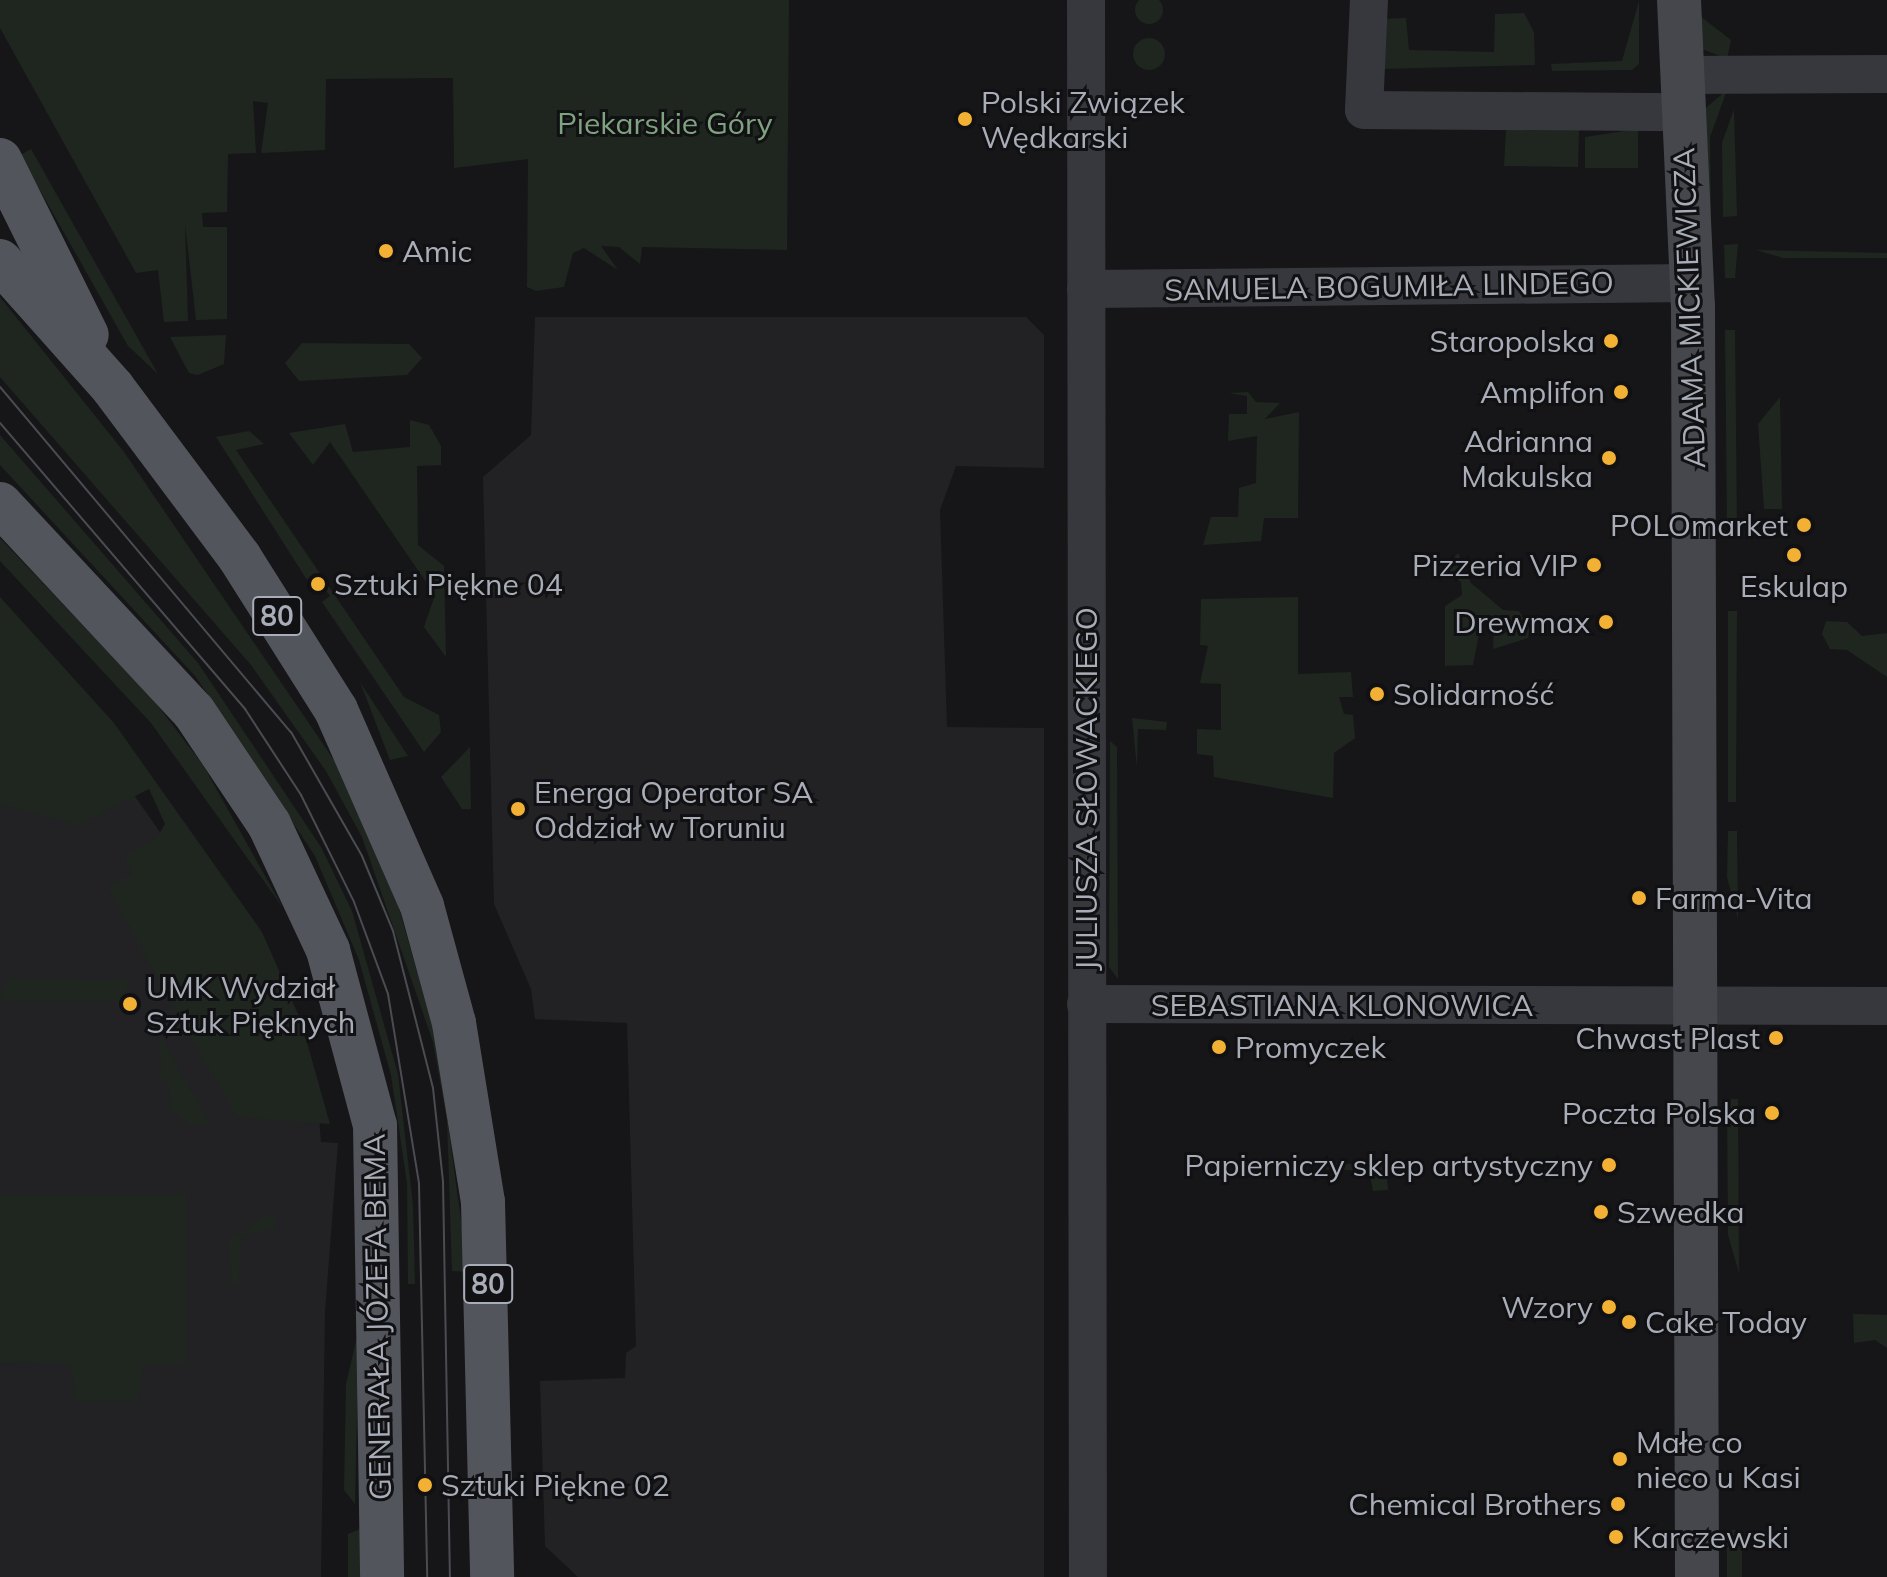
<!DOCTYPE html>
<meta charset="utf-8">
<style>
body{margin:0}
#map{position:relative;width:1887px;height:1577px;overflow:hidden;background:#161618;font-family:Mulish,sans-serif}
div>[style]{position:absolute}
.built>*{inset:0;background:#222225}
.green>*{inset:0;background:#1e261f}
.round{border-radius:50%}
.street>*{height:38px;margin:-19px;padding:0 19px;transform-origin:19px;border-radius:19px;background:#37383d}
.secondary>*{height:44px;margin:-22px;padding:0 22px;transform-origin:22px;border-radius:22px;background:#45474d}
.primary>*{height:44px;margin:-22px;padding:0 22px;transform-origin:22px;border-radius:22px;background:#53555c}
.tram>*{height:2px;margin:-1px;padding:0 1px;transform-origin:1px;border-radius:1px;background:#4a4c52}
.dots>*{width:22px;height:22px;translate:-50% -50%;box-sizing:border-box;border:4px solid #111113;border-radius:50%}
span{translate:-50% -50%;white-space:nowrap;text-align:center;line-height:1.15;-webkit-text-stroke:6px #111113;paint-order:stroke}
.shield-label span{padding:2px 6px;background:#111113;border:2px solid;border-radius:6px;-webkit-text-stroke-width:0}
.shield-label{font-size:28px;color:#a8adb8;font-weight:700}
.poi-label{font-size:30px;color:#a8adb8}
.left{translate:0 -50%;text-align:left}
.right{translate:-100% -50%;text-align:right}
.park-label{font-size:30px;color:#7fa381}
.street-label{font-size:30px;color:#a8adb8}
</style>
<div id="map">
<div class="built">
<i style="clip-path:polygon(535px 317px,1026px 317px,1044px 335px,1044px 468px,956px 466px,940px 510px,947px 727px,1044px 728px,1044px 1577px,578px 1577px,545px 1546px,540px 1381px,625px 1378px,626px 1353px,636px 1346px,627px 1023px,535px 1019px,531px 989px,494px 904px,483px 477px,531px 435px)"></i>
<i style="clip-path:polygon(0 638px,107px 756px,200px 890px,319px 1118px,321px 1142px,338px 1143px,325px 1312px,321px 1577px,0 1577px)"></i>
</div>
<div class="green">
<i class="round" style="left:1135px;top:-4px;width:28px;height:28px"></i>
<i style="clip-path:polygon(0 0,789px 0,787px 250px,642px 247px,640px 264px,619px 247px,601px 246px,618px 270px,584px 248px,573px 253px,564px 287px,536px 291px,527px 287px,528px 159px,454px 168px,453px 78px,326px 79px,325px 150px,261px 153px,268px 103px,253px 101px,256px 153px,228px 154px,227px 212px,202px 213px,203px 227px,227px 227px,227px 319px,196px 320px,185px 224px,188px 321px,164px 322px,158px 270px,136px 273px,0 28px)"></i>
<i style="clip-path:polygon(1639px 1px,1639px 64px,1632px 70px,1552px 71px,1551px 64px,1622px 61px)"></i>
<i style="clip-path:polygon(1695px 12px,1731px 40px,1727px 59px,1702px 49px)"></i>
<i style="clip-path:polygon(1524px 13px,1534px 32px,1535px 65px,1379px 69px,1383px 19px,1406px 18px,1409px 50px,1494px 52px,1495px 14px)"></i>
<i class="round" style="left:1133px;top:38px;width:32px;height:32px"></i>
<i style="clip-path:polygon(1727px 90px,1710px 137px,1711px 218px,1701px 112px)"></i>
<i style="clip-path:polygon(1734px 109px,1737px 216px,1723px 217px,1722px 143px)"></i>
<i style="clip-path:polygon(1506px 129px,1579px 130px,1578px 167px,1504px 166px)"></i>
<i style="clip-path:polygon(1638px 129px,1638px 168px,1585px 168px,1585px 137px)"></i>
<i style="clip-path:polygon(31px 149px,158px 374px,128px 346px,20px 155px)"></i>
<i style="clip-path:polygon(1738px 244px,1735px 278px,1725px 278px,1724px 245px)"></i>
<i style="clip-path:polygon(1756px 250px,1887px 253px,1887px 258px,1783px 258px)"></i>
<i style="clip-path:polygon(0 297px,124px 452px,351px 785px,395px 894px,437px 1043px,468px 1272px,452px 1271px,447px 1120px,433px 1042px,362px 837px,326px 771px,251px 665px,0 377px)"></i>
<i style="clip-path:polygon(1725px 330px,1735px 330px,1737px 526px,1727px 526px)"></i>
<i style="clip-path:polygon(226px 335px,224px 364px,198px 375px,189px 373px,170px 337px)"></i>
<i style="clip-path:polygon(302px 343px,409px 344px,422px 358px,407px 375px,299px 381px,285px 363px)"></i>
<i style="clip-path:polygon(1248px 392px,1256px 402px,1280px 403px,1265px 419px,1299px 412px,1298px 518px,1264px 518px,1261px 541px,1203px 545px,1211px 517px,1238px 517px,1239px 488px,1256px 483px,1257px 436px,1228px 441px,1229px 414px,1247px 414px,1247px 396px,1229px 393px)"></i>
<i style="clip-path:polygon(1780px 397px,1782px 509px,1764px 509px,1758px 424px)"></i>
<i style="clip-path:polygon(410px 420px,429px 425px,441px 446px,441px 465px,417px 466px,418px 545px,444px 566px,446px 657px,424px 627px,435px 595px,330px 442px,313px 465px,289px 433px,345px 424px,353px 452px,410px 447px)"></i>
<i style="clip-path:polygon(249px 431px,264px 444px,236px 450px,404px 697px,439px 715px,441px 732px,424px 752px,322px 602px,330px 596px,315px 575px,307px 580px,216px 437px)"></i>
<i style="clip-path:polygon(0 435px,198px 663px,321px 847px,352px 911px,398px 1074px,413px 1205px,415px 1284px,408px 1284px,407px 1183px,391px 1075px,359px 960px,315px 856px,196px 677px,0 465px)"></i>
<i style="clip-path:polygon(0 538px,152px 698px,203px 765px,283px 908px,151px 723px,0 561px)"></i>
<i style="clip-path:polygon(1458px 553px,1471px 583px,1503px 610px,1519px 611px,1530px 630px,1528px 638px,1493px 649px,1494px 628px,1482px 618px,1473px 665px,1445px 666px,1445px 606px,1462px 595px,1461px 582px,1444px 571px)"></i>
<i style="clip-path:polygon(0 597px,114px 723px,262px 932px,301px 1021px,330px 1124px,237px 1117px,163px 988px,108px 887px,133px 873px,124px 856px,156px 839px,165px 824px,149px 789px,78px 825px,0 804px)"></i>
<i style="clip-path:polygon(1298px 597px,1298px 674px,1351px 672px,1353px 697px,1339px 697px,1344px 714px,1353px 715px,1355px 738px,1334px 753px,1333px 798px,1214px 777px,1213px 756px,1197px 754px,1197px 729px,1221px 730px,1221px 684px,1200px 683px,1208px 646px,1200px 645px,1201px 599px)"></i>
<i style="clip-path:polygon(1728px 611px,1737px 611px,1736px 802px,1728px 802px)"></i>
<i style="clip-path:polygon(1826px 621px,1847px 622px,1862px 636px,1887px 633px,1887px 677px,1847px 650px,1830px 649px,1822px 634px)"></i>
<i style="clip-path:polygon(360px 682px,408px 756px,390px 760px)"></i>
<i style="clip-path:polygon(1132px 718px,1167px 722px,1166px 730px,1138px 729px,1137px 768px)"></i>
<i style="clip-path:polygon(1110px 741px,1117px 747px,1118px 979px,1109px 967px)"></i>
<i style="clip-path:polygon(470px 747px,471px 809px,462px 809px,441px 777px)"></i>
<i style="clip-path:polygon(1728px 831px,1737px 831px,1738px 919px,1727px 877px)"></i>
<i style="clip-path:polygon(8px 979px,127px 980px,127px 1001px,0 1001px)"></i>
<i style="clip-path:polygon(161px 1037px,210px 1124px,189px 1124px,172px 1110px,167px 1079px,161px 1079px)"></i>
<i style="clip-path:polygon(1727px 1099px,1738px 1099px,1739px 1273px,1728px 1235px)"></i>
<i style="clip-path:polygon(1326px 1163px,1386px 1165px,1388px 1190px,1373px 1191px,1369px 1171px,1326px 1169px)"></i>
<i style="clip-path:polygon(186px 1194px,186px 1363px,143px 1365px,138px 1401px,77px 1402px,70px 1364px,0 1362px,0 1195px)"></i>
<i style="clip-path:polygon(270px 1214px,277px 1214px,275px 1229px,241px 1235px,239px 1283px,231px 1283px,229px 1240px)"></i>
<i style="clip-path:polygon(1853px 1314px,1887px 1315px,1887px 1348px,1875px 1340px,1854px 1343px)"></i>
<i style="clip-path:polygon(359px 1328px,355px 1504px,344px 1490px,346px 1384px)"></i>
<i style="clip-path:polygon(360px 1529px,360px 1577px,348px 1577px,348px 1534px)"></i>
<i style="clip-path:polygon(1727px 1530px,1742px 1530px,1742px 1577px,1727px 1577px)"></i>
</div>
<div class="street">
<i style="left:1086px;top:0;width:1577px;rotate:89.93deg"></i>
<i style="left:1369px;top:0;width:110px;rotate:92.6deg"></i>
<i style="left:1364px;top:110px;width:318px;rotate:0.4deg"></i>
<i style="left:1681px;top:75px;width:206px;rotate:-0.3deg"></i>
<i style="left:1086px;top:289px;width:607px;rotate:-0.57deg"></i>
<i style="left:1086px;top:1004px;width:801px;rotate:0.14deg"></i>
</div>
<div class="secondary">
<i style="left:1679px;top:0;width:306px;rotate:87.4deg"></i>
<i style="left:1693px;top:306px;width:1271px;rotate:89.82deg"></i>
</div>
<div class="primary">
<i style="left:0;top:160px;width:195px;rotate:63.6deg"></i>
<i style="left:0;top:261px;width:170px;rotate:48.3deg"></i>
<i style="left:113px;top:388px;width:212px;rotate:53.2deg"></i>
<i style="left:240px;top:558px;width:180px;rotate:57.7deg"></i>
<i style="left:336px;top:710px;width:214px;rotate:66.3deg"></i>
<i style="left:422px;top:906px;width:121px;rotate:74.7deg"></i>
<i style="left:454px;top:1023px;width:181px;rotate:80.8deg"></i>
<i style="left:483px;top:1202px;width:375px;rotate:88.6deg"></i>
<i style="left:0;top:504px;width:284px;rotate:47deg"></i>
<i style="left:194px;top:712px;width:135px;rotate:56.2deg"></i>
<i style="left:269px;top:824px;width:139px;rotate:64.9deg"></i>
<i style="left:328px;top:950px;width:181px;rotate:75deg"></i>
<i style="left:375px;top:1125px;width:452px;rotate:89.1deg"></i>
</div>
<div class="tram">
<i style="left:0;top:387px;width:451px;rotate:49.9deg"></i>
<i style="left:291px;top:732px;width:143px;rotate:60.2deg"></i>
<i style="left:362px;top:856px;width:81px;rotate:67.5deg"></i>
<i style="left:393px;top:931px;width:162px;rotate:75.7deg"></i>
<i style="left:433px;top:1088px;width:94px;rotate:83.9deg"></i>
<i style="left:443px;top:1181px;width:396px;rotate:89deg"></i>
<i style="left:0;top:423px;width:377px;rotate:49.4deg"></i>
<i style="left:245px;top:709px;width:103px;rotate:56.9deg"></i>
<i style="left:301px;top:795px;width:119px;rotate:63.6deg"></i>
<i style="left:354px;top:902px;width:98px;rotate:69.7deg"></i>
<i style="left:388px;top:994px;width:193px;rotate:80.7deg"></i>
<i style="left:419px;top:1184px;width:393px;rotate:88.8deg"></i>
</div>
<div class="dots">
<i style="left:965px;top:119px;background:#f2b134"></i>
<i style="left:386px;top:251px;background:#f2b134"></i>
<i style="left:1611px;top:341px;background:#f2b134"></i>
<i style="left:1621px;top:392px;background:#f2b134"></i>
<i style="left:1609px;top:458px;background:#f2b134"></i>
<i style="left:1804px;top:525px;background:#f2b134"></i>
<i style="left:1794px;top:555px;background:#f2b134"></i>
<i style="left:1594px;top:565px;background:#f2b134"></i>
<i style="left:318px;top:584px;background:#f2b134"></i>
<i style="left:1606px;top:622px;background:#f2b134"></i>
<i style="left:1377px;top:694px;background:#f2b134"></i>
<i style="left:518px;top:809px;background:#f2b134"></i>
<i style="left:1639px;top:898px;background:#f2b134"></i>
<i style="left:130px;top:1004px;background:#f2b134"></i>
<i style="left:1776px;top:1038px;background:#f2b134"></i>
<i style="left:1219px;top:1047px;background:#f2b134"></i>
<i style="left:1772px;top:1113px;background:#f2b134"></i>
<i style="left:1609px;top:1165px;background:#f2b134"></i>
<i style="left:1601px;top:1212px;background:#f2b134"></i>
<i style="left:1609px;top:1307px;background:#f2b134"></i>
<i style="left:1629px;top:1322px;background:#f2b134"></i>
<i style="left:1620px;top:1459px;background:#f2b134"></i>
<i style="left:425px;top:1485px;background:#f2b134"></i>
<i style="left:1618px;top:1504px;background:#f2b134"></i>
<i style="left:1616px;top:1537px;background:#f2b134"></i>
</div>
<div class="shield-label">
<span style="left:277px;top:616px">80</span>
<span style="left:488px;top:1284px">80</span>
</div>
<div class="poi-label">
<span class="left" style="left:981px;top:119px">Polski Związek<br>Wędkarski</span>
<span class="left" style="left:402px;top:251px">Amic</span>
<span class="right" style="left:1595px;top:341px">Staropolska</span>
<span class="right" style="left:1605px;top:392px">Amplifon</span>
<span class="right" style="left:1593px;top:458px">Adrianna<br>Makulska</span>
<span class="right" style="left:1788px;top:525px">POLOmarket</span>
<span class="right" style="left:1578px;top:565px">Pizzeria VIP</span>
<span class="left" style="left:334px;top:584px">Sztuki Piękne 04</span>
<span style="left:1794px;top:586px">Eskulap</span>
<span class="right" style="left:1590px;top:622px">Drewmax</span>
<span class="left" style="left:1393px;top:694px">Solidarność</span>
<span class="left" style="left:534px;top:809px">Energa Operator SA<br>Oddział w Toruniu</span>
<span class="left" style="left:1655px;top:898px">Farma-Vita</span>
<span class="left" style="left:146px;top:1004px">UMK Wydział<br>Sztuk Pięknych</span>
<span class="right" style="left:1760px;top:1038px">Chwast Plast</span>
<span class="left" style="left:1235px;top:1047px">Promyczek</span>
<span class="right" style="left:1756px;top:1113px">Poczta Polska</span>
<span class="right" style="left:1593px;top:1165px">Papierniczy sklep artystyczny</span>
<span class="left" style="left:1617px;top:1212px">Szwedka</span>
<span class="right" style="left:1593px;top:1307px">Wzory</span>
<span class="left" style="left:1645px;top:1322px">Cake Today</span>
<span class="left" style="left:1636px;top:1459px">Małe co<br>nieco u Kasi</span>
<span class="left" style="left:441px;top:1485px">Sztuki Piękne 02</span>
<span class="right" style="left:1602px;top:1504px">Chemical Brothers</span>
<span class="left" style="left:1632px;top:1537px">Karczewski</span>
</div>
<div class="park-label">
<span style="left:665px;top:123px">Piekarskie Góry</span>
</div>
<div class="street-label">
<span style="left:1389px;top:286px;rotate:-1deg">SAMUELA BOGUMIŁA LINDEGO</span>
<span style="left:1689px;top:308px;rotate:-92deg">ADAMA MICKIEWICZA</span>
<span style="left:1086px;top:789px;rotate:-90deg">JULIUSZA SŁOWACKIEGO</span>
<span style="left:1342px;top:1005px">SEBASTIANA KLONOWICA</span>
<span style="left:377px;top:1317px;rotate:-91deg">GENERAŁA JÓZEFA BEMA</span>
</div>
</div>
